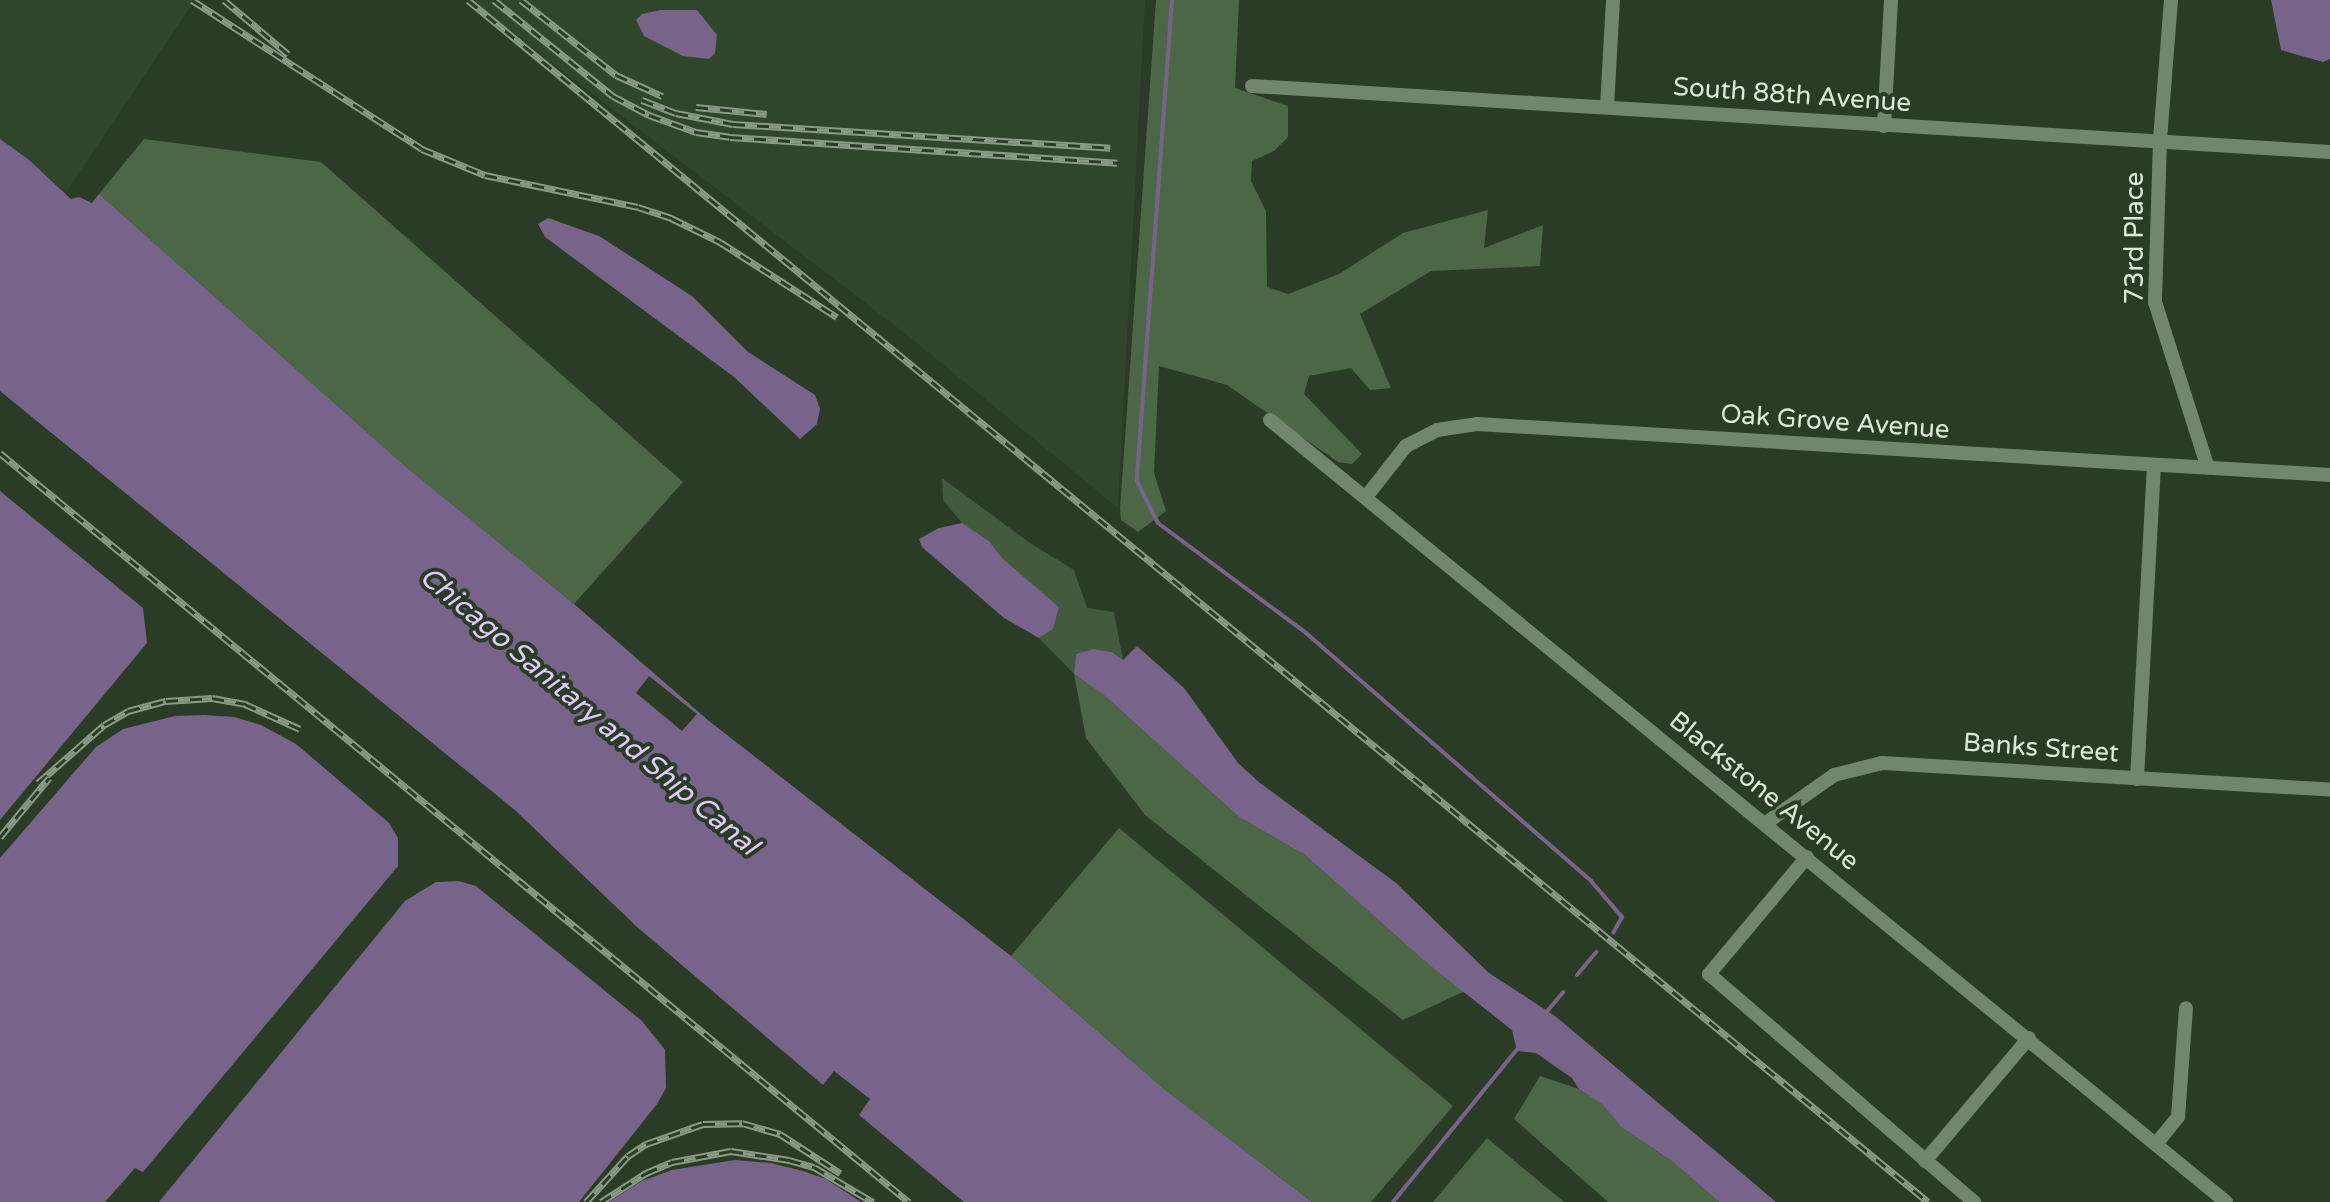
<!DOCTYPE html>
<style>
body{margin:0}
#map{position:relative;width:2330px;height:1202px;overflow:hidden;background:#2a3c25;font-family:"Varela Round",sans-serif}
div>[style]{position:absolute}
.built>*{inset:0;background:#30462a}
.green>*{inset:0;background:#425b3c}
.forest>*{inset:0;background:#4c6745}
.water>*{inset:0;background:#78648a}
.pier>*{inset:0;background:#2a3c25}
.stream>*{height:4px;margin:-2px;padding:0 2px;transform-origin:2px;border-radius:2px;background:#78648a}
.street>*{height:14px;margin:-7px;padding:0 7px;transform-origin:7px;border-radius:7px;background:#71866c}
.rail>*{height:7px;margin-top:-3.5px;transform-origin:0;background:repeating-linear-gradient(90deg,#2a3c25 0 12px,#8b9987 0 24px);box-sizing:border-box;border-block:2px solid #8b9987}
span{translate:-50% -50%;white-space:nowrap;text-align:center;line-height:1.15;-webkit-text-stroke:8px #2a3c25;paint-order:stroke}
.street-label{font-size:26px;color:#dde8da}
.water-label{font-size:28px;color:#e4cafc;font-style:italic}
</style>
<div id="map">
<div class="built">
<i style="clip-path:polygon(0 0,195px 0,66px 192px,0 139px)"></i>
<i style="clip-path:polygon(470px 0,1145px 0,1118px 508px,906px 334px)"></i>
</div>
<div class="green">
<i style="clip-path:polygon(942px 478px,1030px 543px,1074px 570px,1087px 608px,1114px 612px,1123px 660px,1112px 652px,1093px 649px,1076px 654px,1074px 674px,1039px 638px,1053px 629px,1059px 607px,1002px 558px,989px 541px,962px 523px,943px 500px)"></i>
</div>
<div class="forest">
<i style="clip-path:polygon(1156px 0,1239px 0,1235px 88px,1288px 106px,1288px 137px,1274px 151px,1252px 161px,1251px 181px,1266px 211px,1267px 287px,1288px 294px,1339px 274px,1403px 233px,1488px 210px,1484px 248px,1543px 225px,1540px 266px,1431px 271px,1360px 314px,1391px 388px,1370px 390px,1351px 368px,1309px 376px,1304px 394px,1362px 454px,1352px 464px,1338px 462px,1227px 385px,1159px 366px,1154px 473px,1166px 511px,1138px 532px,1121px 520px,1120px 509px)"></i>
<i style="clip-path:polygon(144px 139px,321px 162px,683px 482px,574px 604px,405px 466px,99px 194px)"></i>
<i style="clip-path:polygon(1074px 674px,1105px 696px,1239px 817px,1305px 855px,1428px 964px,1465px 991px,1403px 1020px,1145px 815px,1086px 738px)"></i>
<i style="clip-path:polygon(1119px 828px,1453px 1106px,1371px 1202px,1312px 1202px,1164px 1089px,1011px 956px)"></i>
<i style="clip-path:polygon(1540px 1076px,1579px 1089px,1603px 1105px,1621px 1127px,1673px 1162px,1719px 1202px,1608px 1202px,1514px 1119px)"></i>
<i style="clip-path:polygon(1487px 1138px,1564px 1202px,1433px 1202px)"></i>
</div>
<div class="water">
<i style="clip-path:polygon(2271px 0,2330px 0,2330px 59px,2323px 62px,2281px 50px)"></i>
<i style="clip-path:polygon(661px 10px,697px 10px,717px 35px,715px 53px,709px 59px,683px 56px,644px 36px,636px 20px,642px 14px)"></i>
<i style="clip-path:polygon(0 139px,29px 160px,71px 199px,79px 197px,92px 203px,99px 194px,405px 466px,574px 604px,709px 721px,1011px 956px,1164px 1089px,1312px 1202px,964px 1202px,859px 1115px,870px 1099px,834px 1071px,823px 1085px,636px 926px,516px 811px,0 391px)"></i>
<i style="clip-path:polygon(548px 218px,599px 236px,692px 296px,748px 352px,815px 395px,820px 409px,817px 424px,800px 439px,734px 377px,545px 237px,538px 224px)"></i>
<i style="clip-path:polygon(0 491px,143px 608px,147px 643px,0 820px)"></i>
<i style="clip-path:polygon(962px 523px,989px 541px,1002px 558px,1059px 607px,1053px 629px,1039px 638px,1004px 618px,922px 547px,919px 539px,939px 528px)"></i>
<i style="clip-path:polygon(1137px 646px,1184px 688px,1238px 763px,1260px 783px,1396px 883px,1489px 973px,1555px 1016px,1776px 1202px,1719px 1202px,1673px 1162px,1621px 1127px,1603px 1105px,1579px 1089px,1572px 1078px,1536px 1053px,1517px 1051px,1512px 1030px,1428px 964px,1305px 855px,1239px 817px,1105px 696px,1074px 674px,1076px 654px,1093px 649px,1112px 652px,1123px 660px)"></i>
<i style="clip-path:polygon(204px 715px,234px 717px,261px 725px,296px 744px,389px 823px,398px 838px,398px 866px,143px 1172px,135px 1168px,105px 1202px,0 1202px,0 858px,96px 747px,123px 729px,175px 716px)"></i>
<i style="clip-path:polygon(458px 881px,476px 886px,642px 1021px,665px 1050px,666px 1088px,657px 1104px,579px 1202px,159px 1202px,405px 901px,436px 882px)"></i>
<i style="clip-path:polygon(735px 1160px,771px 1163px,803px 1171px,826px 1179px,861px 1202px,609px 1202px,642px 1181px,672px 1170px)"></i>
</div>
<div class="pier">
<i style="clip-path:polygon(649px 676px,697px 714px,682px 731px,636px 693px)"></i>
</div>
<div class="stream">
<i style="left:1172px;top:0;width:482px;rotate:94.2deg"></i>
<i style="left:1137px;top:481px;width:47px;rotate:63.4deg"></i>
<i style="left:1158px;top:523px;width:184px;rotate:36.6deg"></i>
<i style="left:1306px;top:633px;width:378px;rotate:41deg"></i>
<i style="left:1591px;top:881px;width:48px;rotate:49.3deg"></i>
<i style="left:1622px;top:917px;width:18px;rotate:119deg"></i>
<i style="left:1577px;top:975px;width:30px;rotate:-50deg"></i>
<i style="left:1544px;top:1015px;width:30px;rotate:-50deg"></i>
<i style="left:1393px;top:1202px;width:200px;rotate:-50.9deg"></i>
</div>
<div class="street">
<i style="left:2171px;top:0;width:141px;rotate:94.5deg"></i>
<i style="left:2160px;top:141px;width:161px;rotate:91.8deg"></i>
<i style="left:2155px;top:302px;width:174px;rotate:72.3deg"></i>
<i style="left:1252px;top:86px;width:1080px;rotate:3.5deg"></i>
<i style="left:1607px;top:107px;width:107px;rotate:-86.8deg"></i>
<i style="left:1884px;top:126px;width:126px;rotate:-86.8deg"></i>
<i style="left:1270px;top:420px;width:1235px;rotate:39.28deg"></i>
<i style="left:1366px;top:497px;width:65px;rotate:-51.9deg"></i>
<i style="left:1406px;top:446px;width:35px;rotate:-27deg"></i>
<i style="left:1437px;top:430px;width:40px;rotate:-8.5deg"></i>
<i style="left:1477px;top:424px;width:855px;rotate:3.42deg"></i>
<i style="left:2137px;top:779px;width:313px;rotate:-86.9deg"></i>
<i style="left:1766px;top:823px;width:83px;rotate:-35.2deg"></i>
<i style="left:1834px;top:775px;width:49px;rotate:-14deg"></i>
<i style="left:1882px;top:763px;width:449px;rotate:3.4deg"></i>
<i style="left:1807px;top:857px;width:153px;rotate:129.9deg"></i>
<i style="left:1709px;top:974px;width:350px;rotate:40.7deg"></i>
<i style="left:2156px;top:1144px;width:35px;rotate:-51deg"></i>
<i style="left:2178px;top:1117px;width:109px;rotate:-85.8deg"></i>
<i style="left:1925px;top:1161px;width:161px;rotate:-49.8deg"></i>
</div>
<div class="rail">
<i style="left:192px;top:0;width:274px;rotate:32.9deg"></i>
<i style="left:422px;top:149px;width:68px;rotate:22.4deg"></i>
<i style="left:485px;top:175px;width:156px;rotate:11.8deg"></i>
<i style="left:638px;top:207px;width:35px;rotate:18deg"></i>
<i style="left:671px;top:218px;width:55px;rotate:26.1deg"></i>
<i style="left:720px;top:242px;width:139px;rotate:32.7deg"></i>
<i style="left:224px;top:0;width:84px;rotate:40.2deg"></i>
<i style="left:468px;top:0;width:1891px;rotate:39.46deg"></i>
<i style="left:494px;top:0;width:153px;rotate:38.9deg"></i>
<i style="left:613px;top:96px;width:41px;rotate:27.8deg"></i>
<i style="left:649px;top:115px;width:50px;rotate:19.9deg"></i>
<i style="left:696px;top:132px;width:34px;rotate:8deg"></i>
<i style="left:730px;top:137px;width:388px;rotate:3.8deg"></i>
<i style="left:521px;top:0;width:121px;rotate:38.3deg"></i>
<i style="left:616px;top:75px;width:51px;rotate:24.5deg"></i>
<i style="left:642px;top:100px;width:36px;rotate:21deg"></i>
<i style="left:676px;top:113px;width:58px;rotate:10.9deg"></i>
<i style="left:733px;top:124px;width:378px;rotate:3.6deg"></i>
<i style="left:696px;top:107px;width:71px;rotate:5.6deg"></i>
<i style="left:0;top:453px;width:1178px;rotate:39.49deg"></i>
<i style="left:38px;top:783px;width:88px;rotate:-41.3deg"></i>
<i style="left:104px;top:725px;width:28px;rotate:-30deg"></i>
<i style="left:128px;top:711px;width:39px;rotate:-15deg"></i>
<i style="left:166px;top:701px;width:46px;rotate:-3.7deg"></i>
<i style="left:212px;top:698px;width:34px;rotate:10deg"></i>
<i style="left:245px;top:704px;width:60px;rotate:24.4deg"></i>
<i style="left:0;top:837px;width:77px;rotate:-50.3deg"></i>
<i style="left:586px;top:1202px;width:62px;rotate:-47.6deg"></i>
<i style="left:628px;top:1156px;width:22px;rotate:-34deg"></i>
<i style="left:646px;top:1144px;width:60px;rotate:-19.3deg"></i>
<i style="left:703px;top:1124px;width:39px;rotate:-1deg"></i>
<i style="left:742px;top:1123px;width:40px;rotate:16deg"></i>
<i style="left:780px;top:1134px;width:72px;rotate:33deg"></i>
<i style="left:601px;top:1202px;width:54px;rotate:-32.8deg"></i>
<i style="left:646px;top:1173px;width:28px;rotate:-23deg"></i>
<i style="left:672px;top:1162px;width:60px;rotate:-10.6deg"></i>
<i style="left:731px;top:1151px;width:59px;rotate:8.8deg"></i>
<i style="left:789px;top:1160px;width:26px;rotate:16deg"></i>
<i style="left:814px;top:1167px;width:69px;rotate:30.7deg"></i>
</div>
<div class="street-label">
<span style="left:1792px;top:95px;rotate:4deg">South 88th Avenue</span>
<span style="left:2135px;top:238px;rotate:-90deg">73rd Place</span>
<span style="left:1835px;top:422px;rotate:4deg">Oak Grove Avenue</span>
<span style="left:2041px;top:748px;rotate:4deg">Banks Street</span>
<span style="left:1764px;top:791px;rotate:39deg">Blackstone Avenue</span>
</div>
<div class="water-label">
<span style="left:589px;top:711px;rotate:40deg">Chicago Sanitary and Ship Canal</span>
</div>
</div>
